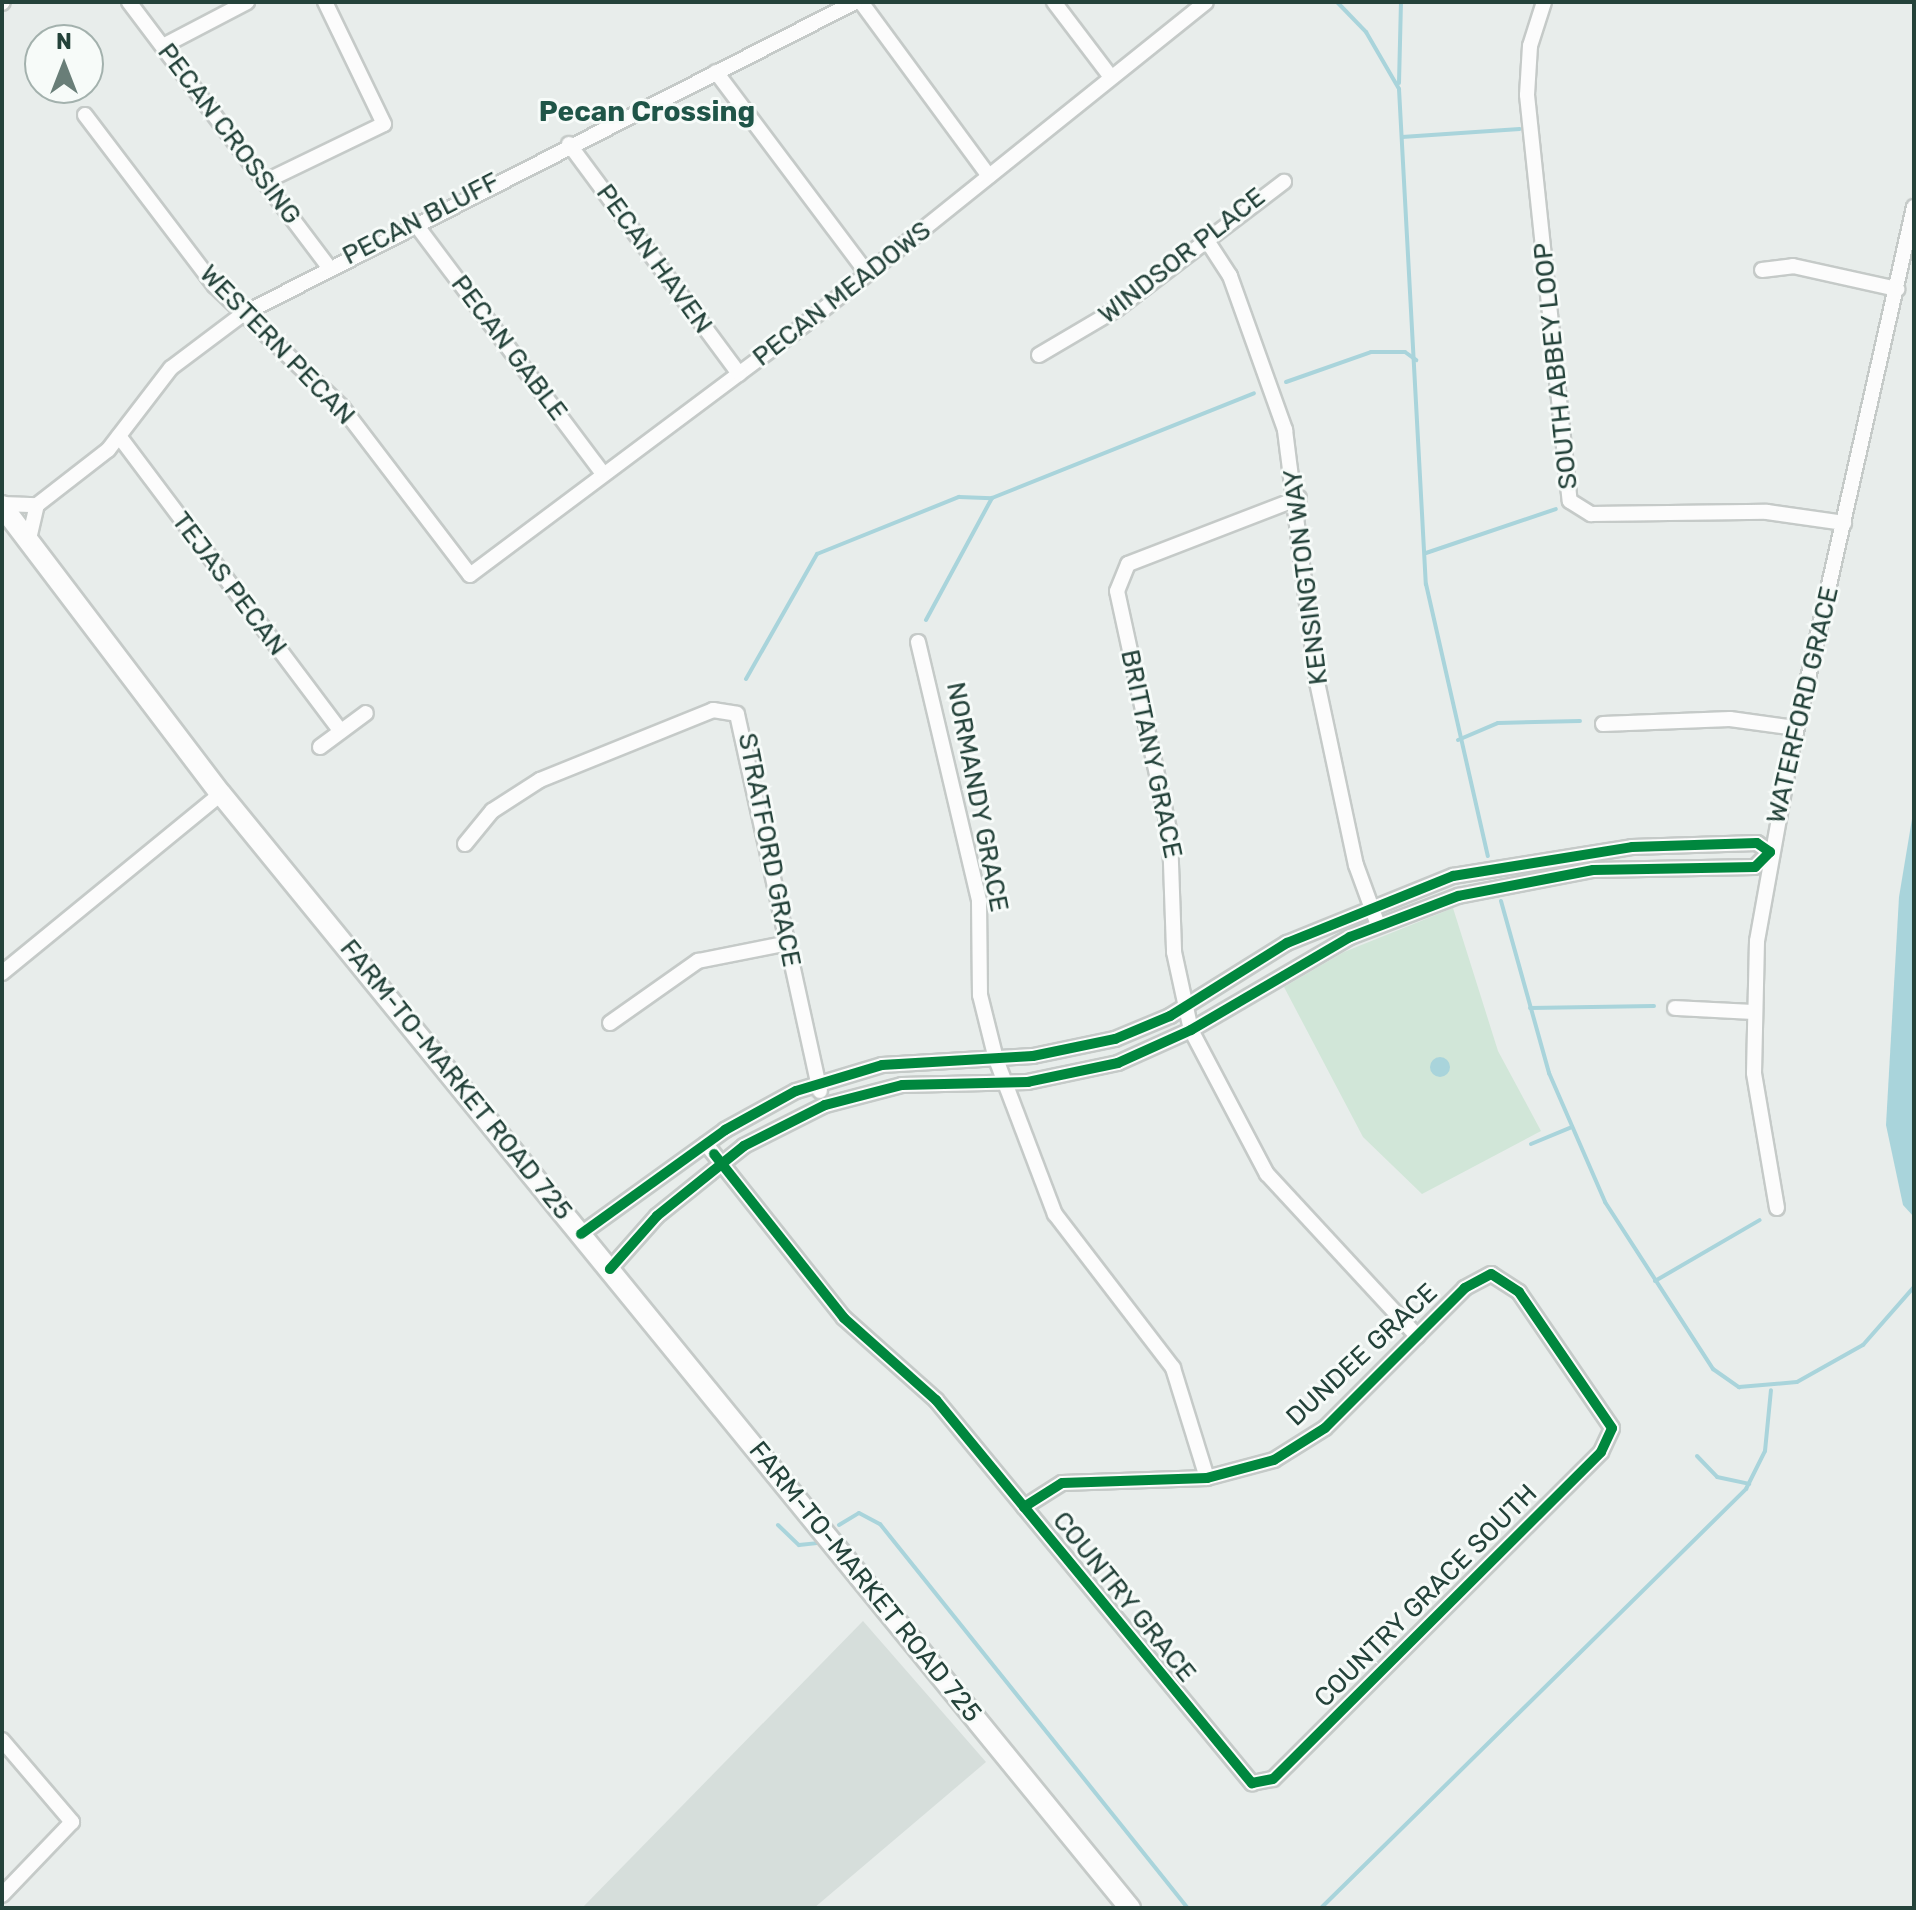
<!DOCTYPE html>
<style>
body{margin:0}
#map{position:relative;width:1916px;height:1910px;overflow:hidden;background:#e8edeb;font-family:Rubik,sans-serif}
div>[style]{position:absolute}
.built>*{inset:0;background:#d6dedb}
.green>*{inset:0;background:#d1e6d8}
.water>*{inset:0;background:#a9d4db}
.round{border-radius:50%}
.stream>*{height:4px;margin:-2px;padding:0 2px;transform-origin:2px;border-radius:2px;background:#a9d4db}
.roads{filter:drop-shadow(2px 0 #c5cac8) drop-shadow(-2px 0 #c5cac8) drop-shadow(0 2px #c5cac8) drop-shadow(0 -2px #c5cac8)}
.street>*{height:14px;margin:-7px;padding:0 7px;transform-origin:7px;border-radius:7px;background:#fcfcfc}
.secondary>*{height:20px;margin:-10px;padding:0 10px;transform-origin:10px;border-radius:10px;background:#fcfcfc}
.cycleway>*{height:10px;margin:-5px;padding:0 5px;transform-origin:5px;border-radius:5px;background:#00873e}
span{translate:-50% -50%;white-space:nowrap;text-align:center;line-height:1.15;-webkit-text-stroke:6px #f7fbf9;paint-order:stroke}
.street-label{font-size:26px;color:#24423a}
.neighbourhood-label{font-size:28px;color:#1f5548;font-weight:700}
.frame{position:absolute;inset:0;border:4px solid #24423a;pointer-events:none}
.north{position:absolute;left:24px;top:24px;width:80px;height:80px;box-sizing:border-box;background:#f7fbf9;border:2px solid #a3b1ad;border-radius:50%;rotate:0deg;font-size:22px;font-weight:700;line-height:32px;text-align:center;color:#24423a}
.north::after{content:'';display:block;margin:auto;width:28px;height:36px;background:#697e78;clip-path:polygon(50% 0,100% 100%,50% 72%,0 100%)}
</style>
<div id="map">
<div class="built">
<i style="clip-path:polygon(863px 1621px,986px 1762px,814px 1908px,582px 1908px)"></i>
</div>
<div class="green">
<i style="clip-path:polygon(1453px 908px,1498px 1051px,1541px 1131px,1422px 1194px,1363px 1137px,1284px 987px,1344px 952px)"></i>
</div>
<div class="water">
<i style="clip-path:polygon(1914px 807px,1914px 1217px,1903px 1205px,1886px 1125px,1899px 897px)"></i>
<i class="round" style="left:1430px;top:1057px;width:20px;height:20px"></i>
</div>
<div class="stream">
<i style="left:1337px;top:2px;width:42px;rotate:46deg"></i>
<i style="left:1366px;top:32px;width:66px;rotate:59.9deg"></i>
<i style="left:1399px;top:89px;width:496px;rotate:86.9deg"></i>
<i style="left:1426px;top:584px;width:279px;rotate:77.2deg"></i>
<i style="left:1399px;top:83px;width:81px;rotate:-88.6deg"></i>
<i style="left:1402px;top:137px;width:118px;rotate:-3.9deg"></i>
<i style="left:1286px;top:382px;width:90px;rotate:-19.4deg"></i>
<i style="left:1371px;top:352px;width:34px"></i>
<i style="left:1405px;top:352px;width:14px;rotate:36deg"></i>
<i style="left:1426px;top:553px;width:137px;rotate:-18.7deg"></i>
<i style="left:926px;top:620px;width:139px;rotate:-61.6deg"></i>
<i style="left:746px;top:679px;width:144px;rotate:-60.4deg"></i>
<i style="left:817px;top:554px;width:153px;rotate:-21.9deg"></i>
<i style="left:959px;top:497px;width:33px;rotate:2deg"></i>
<i style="left:992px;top:498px;width:282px;rotate:-21.8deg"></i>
<i style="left:1458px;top:740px;width:43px;rotate:-23deg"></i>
<i style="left:1498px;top:723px;width:82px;rotate:-1.4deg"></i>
<i style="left:1501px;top:901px;width:179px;rotate:74.4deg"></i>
<i style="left:1549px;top:1073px;width:141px;rotate:66.5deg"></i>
<i style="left:1605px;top:1202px;width:199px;rotate:57.1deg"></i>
<i style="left:1713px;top:1369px;width:32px;rotate:35deg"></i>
<i style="left:1739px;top:1387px;width:58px;rotate:-4.9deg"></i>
<i style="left:1797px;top:1382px;width:76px;rotate:-29.3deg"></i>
<i style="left:1863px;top:1345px;width:77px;rotate:-48.7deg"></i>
<i style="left:1530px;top:1008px;width:124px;rotate:-0.9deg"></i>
<i style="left:1531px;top:1144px;width:44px;rotate:-22.5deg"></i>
<i style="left:1655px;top:1281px;width:121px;rotate:-30.2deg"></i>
<i style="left:1697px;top:1456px;width:29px;rotate:46deg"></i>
<i style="left:1717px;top:1477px;width:33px;rotate:12deg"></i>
<i style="left:778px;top:1525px;width:29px;rotate:44deg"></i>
<i style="left:799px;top:1545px;width:18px;rotate:-6deg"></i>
<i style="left:839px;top:1525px;width:23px;rotate:-31deg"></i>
<i style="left:859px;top:1513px;width:24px;rotate:28deg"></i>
<i style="left:880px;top:1524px;width:492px;rotate:51.3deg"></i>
<i style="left:1321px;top:1908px;width:597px;rotate:-44.59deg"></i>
<i style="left:1746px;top:1489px;width:42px;rotate:-63.4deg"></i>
<i style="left:1765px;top:1451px;width:61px;rotate:-84.4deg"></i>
</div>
<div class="roads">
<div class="street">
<i style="left:129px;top:2px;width:332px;rotate:53deg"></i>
<i style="left:861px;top:2px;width:216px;rotate:53.7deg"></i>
<i style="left:1054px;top:2px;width:94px;rotate:52.8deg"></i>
<i style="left:1544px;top:2px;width:46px;rotate:107.7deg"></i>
<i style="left:1530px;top:46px;width:49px;rotate:93.5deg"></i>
<i style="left:1527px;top:95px;width:408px;rotate:84deg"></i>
<i style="left:1570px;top:501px;width:25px;rotate:32deg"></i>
<i style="left:1591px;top:514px;width:176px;rotate:-0.7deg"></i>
<i style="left:1767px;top:512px;width:78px;rotate:8.1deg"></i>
<i style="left:2px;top:3px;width:1px;rotate:-45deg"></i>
<i style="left:163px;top:46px;width:95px;rotate:-27.6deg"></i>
<i style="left:716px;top:72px;width:251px;rotate:53.1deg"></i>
<i style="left:85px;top:115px;width:215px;rotate:52.8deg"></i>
<i style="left:215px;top:286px;width:175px;rotate:43.6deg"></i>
<i style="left:342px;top:407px;width:211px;rotate:52.7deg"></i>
<i style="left:470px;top:575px;width:419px;rotate:-36.8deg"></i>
<i style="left:805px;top:324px;width:514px;rotate:-38.76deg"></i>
<i style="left:569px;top:144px;width:286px;rotate:53.5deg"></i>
<i style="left:264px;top:182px;width:133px;rotate:-25.8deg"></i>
<i style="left:384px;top:124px;width:136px;rotate:-115.8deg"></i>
<i style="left:414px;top:222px;width:315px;rotate:53.1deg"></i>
<i style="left:1206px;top:239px;width:44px;rotate:57deg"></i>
<i style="left:1230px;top:276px;width:164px;rotate:70.3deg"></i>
<i style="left:1285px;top:430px;width:254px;rotate:82.8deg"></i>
<i style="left:1317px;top:682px;width:187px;rotate:78deg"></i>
<i style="left:1356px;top:865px;width:64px;rotate:69.9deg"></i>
<i style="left:1762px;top:270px;width:31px;rotate:-7deg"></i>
<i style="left:1793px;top:266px;width:107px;rotate:12.5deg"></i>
<i style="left:1039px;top:355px;width:91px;rotate:-30.5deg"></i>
<i style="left:1117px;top:309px;width:210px;rotate:-37.3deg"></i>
<i style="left:119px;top:436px;width:368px;rotate:53.1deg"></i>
<i style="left:1299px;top:498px;width:183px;rotate:158.9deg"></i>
<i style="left:1128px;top:564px;width:29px;rotate:112deg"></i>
<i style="left:1117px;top:591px;width:250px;rotate:77.7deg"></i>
<i style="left:1170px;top:835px;width:117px;rotate:88deg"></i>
<i style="left:1174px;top:952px;width:80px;rotate:77.7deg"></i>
<i style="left:1191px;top:1030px;width:163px;rotate:62.2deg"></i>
<i style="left:1267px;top:1174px;width:221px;rotate:47.2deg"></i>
<i style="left:2px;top:504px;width:35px;rotate:2deg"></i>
<i style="left:37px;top:505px;width:90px;rotate:-37.8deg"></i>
<i style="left:108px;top:450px;width:103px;rotate:-52.5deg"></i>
<i style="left:171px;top:368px;width:90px;rotate:-36.9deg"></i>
<i style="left:243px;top:314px;width:687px;rotate:-27.01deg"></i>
<i style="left:29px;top:539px;width:35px;rotate:-77deg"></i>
<i style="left:918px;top:642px;width:266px;rotate:76.7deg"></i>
<i style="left:979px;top:901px;width:94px;rotate:89.4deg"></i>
<i style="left:980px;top:995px;width:66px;rotate:76deg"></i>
<i style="left:996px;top:1059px;width:166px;rotate:69.2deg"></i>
<i style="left:1055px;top:1214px;width:194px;rotate:52.5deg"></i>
<i style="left:1173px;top:1368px;width:115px;rotate:72.8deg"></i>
<i style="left:1603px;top:724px;width:127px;rotate:-2.3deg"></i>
<i style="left:1730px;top:719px;width:67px;rotate:7.8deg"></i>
<i style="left:320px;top:747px;width:57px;rotate:-36.5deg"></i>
<i style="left:465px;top:844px;width:43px;rotate:-50.7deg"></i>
<i style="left:492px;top:811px;width:57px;rotate:-32.9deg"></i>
<i style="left:540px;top:780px;width:187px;rotate:-22deg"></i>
<i style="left:713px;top:710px;width:24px;rotate:9deg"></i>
<i style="left:737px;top:714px;width:386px;rotate:77.6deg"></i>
<i style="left:2px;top:973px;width:283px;rotate:-39.3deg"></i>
<i style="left:1675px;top:1008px;width:76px;rotate:3deg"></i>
<i style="left:610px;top:1023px;width:108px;rotate:-35.2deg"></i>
<i style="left:698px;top:961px;width:93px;rotate:-11.2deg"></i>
<i style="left:706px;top:1144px;width:222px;rotate:51.6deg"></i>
<i style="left:844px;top:1318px;width:123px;rotate:41.7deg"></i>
<i style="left:936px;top:1400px;width:497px;rotate:50.5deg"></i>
<i style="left:1252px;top:1783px;width:21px;rotate:-11deg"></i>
<i style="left:1273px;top:1779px;width:463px;rotate:-44.9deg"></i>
<i style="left:1601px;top:1452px;width:26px;rotate:-65deg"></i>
<i style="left:1612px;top:1428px;width:165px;rotate:-124.4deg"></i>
<i style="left:1519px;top:1292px;width:33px;rotate:-147deg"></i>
<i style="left:1491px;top:1274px;width:30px;rotate:152deg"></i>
<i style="left:1465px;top:1288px;width:198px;rotate:135deg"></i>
<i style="left:1325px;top:1428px;width:60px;rotate:147.9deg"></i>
<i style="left:1274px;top:1460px;width:69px;rotate:165deg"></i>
<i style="left:1207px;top:1478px;width:145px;rotate:178deg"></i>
<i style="left:1062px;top:1483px;width:45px;rotate:147.7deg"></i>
<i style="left:1777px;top:1208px;width:137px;rotate:-99.7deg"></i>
<i style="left:1754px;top:1073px;width:132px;rotate:-88.7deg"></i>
<i style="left:1757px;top:941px;width:181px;rotate:-79.8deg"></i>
<i style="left:1789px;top:763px;width:570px;rotate:-77.33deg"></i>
<i style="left:581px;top:1234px;width:178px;rotate:-35.8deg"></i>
<i style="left:725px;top:1130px;width:81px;rotate:-28.8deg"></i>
<i style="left:796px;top:1091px;width:90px;rotate:-16.8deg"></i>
<i style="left:882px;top:1065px;width:151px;rotate:-3.4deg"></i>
<i style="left:1033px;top:1056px;width:84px;rotate:-11.7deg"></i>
<i style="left:1115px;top:1039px;width:60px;rotate:-22.7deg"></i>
<i style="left:1170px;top:1016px;width:138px;rotate:-32deg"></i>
<i style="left:1287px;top:943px;width:179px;rotate:-22deg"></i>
<i style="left:1453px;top:876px;width:181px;rotate:-9.2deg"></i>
<i style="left:1632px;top:847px;width:125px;rotate:-1.8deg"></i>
<i style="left:1757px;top:843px;width:16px;rotate:35deg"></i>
<i style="left:1770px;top:852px;width:21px;rotate:135deg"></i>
<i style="left:1755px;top:867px;width:162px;rotate:178.9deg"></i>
<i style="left:1593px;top:870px;width:137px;rotate:169.1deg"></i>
<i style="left:1458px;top:896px;width:116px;rotate:159.2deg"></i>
<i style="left:1350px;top:937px;width:184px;rotate:149.7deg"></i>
<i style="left:1191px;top:1030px;width:80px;rotate:155.7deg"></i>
<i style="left:1118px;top:1063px;width:92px;rotate:168.1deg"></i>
<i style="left:1028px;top:1082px;width:126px;rotate:178.6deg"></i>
<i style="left:902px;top:1085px;width:80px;rotate:165.4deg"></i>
<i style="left:825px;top:1105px;width:91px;rotate:153.2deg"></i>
<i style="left:744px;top:1146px;width:112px;rotate:141.2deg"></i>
<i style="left:657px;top:1216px;width:71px;rotate:131.6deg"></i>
<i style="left:2px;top:1740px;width:108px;rotate:49.5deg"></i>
<i style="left:72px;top:1822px;width:101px;rotate:133.8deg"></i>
</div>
<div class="secondary">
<i style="left:2px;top:506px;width:362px;rotate:52.8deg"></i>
<i style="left:221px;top:794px;width:1438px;rotate:50.79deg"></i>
</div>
</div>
<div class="cycleway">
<i style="left:714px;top:1154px;width:209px;rotate:51.6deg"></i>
<i style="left:844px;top:1318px;width:123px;rotate:41.7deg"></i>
<i style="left:936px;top:1400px;width:497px;rotate:50.5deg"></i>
<i style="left:1252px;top:1783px;width:21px;rotate:-11deg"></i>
<i style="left:1273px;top:1779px;width:463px;rotate:-44.9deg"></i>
<i style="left:1601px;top:1452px;width:26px;rotate:-65deg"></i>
<i style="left:1612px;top:1428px;width:165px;rotate:-124.4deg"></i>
<i style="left:1519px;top:1292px;width:33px;rotate:-147deg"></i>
<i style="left:1491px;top:1274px;width:30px;rotate:152deg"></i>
<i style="left:1465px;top:1288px;width:198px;rotate:135deg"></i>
<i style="left:1325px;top:1428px;width:60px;rotate:147.9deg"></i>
<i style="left:1274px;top:1460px;width:69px;rotate:165deg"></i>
<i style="left:1207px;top:1478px;width:145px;rotate:178deg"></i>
<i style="left:1062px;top:1483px;width:45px;rotate:147.7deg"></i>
<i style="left:581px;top:1234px;width:178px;rotate:-35.8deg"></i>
<i style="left:725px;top:1130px;width:81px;rotate:-28.8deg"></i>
<i style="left:796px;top:1091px;width:90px;rotate:-16.8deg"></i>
<i style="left:882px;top:1065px;width:151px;rotate:-3.4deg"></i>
<i style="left:1033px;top:1056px;width:84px;rotate:-11.7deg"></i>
<i style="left:1115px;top:1039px;width:60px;rotate:-22.7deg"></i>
<i style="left:1170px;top:1016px;width:138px;rotate:-32deg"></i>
<i style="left:1287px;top:943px;width:179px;rotate:-22deg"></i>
<i style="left:1453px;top:876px;width:181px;rotate:-9.2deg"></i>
<i style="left:1632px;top:847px;width:125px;rotate:-1.8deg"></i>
<i style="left:1757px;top:843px;width:16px;rotate:35deg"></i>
<i style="left:1770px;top:852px;width:21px;rotate:135deg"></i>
<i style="left:1755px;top:867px;width:162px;rotate:178.9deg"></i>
<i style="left:1593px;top:870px;width:137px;rotate:169.1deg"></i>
<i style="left:1458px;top:896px;width:116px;rotate:159.2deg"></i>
<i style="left:1350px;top:937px;width:184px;rotate:149.7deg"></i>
<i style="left:1191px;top:1030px;width:80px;rotate:155.7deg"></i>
<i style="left:1118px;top:1063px;width:92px;rotate:168.1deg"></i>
<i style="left:1028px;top:1082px;width:126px;rotate:178.6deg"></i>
<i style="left:902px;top:1085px;width:80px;rotate:165.4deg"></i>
<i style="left:825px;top:1105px;width:91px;rotate:153.2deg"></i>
<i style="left:744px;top:1146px;width:112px;rotate:141.2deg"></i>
<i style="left:657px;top:1216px;width:71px;rotate:131.6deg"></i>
</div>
<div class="street-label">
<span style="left:229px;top:134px;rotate:53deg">PECAN CROSSING</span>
<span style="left:421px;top:219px;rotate:-27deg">PECAN BLUFF</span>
<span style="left:1182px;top:256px;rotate:-38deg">WINDSOR PLACE</span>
<span style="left:654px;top:259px;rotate:54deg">PECAN HAVEN</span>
<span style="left:842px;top:294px;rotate:-38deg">PECAN MEADOWS</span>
<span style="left:277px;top:345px;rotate:46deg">WESTERN PECAN</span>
<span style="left:509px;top:348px;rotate:53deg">PECAN GABLE</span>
<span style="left:1556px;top:366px;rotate:-96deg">SOUTH ABBEY LOOP</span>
<span style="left:1306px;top:577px;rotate:-97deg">KENSINGTON WAY</span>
<span style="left:229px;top:584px;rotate:53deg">TEJAS PECAN</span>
<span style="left:1803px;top:705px;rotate:-77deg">WATERFORD GRACE</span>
<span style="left:1151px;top:754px;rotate:78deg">BRITTANY GRACE</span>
<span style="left:977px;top:797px;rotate:79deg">NORMANDY GRACE</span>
<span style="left:769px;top:850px;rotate:79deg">STRATFORD GRACE</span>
<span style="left:456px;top:1080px;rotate:51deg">FARM-TO-MARKET ROAD 725</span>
<span style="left:1362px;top:1355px;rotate:-43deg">DUNDEE GRACE</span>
<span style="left:865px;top:1582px;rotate:51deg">FARM-TO-MARKET ROAD 725</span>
<span style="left:1426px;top:1596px;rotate:-45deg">COUNTRY GRACE SOUTH</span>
<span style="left:1124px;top:1597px;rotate:51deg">COUNTRY GRACE</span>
</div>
<div class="neighbourhood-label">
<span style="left:647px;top:112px">Pecan Crossing</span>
</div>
<div class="frame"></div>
<div class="north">N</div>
</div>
